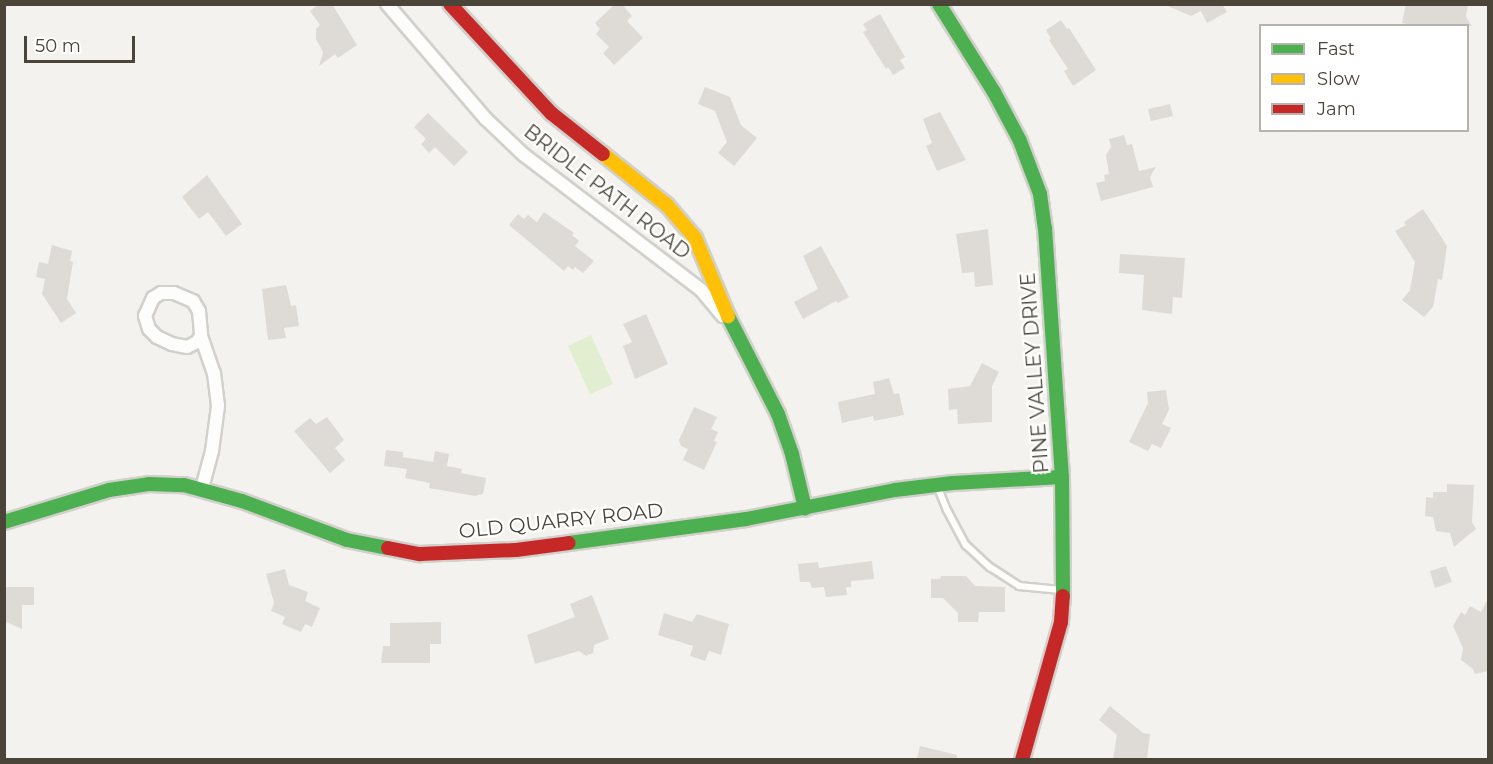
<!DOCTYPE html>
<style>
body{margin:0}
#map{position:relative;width:1493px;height:764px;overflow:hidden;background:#f4f2ee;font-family:Montserrat,sans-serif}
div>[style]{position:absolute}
.green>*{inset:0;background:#e1eecf}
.building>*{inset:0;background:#dedbd6}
.roads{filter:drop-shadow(2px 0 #d2d0cb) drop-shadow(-2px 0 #d2d0cb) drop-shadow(0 2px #d2d0cb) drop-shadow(0 -2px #d2d0cb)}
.lane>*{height:6px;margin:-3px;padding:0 3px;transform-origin:3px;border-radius:3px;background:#fdfdfc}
.street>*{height:12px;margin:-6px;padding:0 6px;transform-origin:6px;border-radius:6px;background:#fdfdfc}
.fast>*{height:14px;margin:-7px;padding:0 7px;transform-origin:7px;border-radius:7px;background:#4caf50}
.slow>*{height:14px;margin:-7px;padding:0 7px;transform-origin:7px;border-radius:7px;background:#ffc107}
.jam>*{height:14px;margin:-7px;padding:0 7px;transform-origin:7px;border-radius:7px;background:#c62828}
span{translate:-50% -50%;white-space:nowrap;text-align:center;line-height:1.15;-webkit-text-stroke:4.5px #fff;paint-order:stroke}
.street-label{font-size:20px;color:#4b4439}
.frame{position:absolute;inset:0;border:6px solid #4b4439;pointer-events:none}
.legend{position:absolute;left:1259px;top:24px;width:210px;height:108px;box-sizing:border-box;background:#fff;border:2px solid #b7b4b0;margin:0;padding:8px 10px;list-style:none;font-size:18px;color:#4b4439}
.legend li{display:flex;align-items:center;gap:12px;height:30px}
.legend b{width:30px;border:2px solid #b7b4b0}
.scale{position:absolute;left:24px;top:36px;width:111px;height:27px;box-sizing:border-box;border:3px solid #4b4439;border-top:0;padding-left:8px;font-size:18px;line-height:21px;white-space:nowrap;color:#4b4439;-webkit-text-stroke:4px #fff;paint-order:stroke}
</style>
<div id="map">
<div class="green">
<i style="clip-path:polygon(591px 335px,613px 384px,590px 394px,568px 346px)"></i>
</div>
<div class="building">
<i style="clip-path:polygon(319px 4px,332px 4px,357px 45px,338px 58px,335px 54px,319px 66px,323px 52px,316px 39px,316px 29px,320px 25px,310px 11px)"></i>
<i style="clip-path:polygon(615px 4px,622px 4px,632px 16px,627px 21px,643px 38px,614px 65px,603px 53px,609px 47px,596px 34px,600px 29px,595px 23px)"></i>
<i style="clip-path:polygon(1163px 4px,1222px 4px,1227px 12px,1207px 23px,1201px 11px,1191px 16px)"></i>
<i style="clip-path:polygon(1406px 4px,1468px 4px,1466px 17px,1472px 26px,1416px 26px,1402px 23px)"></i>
<i style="clip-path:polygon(880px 14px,905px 57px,900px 60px,905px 68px,893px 75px,888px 67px,886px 69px,863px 32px,867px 30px,863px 24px)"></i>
<i style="clip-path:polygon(1061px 20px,1067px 29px,1069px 28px,1096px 70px,1073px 86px,1064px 71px,1068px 69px,1049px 40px,1051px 39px,1046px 30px)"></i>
<i style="clip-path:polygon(705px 87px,730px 97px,741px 125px,757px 138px,734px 166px,718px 153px,727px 142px,715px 111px,698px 104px)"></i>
<i style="clip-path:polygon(1170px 104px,1173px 116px,1151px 121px,1148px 109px)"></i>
<i style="clip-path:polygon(940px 112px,966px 160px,937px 171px,926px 146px,932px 143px,923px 119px)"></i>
<i style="clip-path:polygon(428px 113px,468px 152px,454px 166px,435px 147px,429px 153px,421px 144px,426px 139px,414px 127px)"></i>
<i style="clip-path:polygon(1124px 135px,1127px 145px,1132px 144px,1139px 171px,1156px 167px,1150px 177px,1153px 187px,1101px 201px,1096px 183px,1105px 181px,1104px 175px,1109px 174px,1106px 155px,1111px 147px,1109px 139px)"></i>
<i style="clip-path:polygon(207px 175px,242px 224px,226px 236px,208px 212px,199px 219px,182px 197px)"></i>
<i style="clip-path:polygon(1423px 209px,1447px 246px,1442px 280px,1438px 279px,1433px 307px,1424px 317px,1402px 300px,1410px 290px,1415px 262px,1395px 231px,1406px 225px,1404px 222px)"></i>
<i style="clip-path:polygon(544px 212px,574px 233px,572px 235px,579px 241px,575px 246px,594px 261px,583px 273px,575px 267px,573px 270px,568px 266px,564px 271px,509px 225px,518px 214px,524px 219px,528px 215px,537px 222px)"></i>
<i style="clip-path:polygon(988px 229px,993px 285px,975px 287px,974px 272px,962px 273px,956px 234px)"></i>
<i style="clip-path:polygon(52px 245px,72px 251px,70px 261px,73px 262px,67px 299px,76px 313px,61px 323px,42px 294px,45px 279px,36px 277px,39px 262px,48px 264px)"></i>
<i style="clip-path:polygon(821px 246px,849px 297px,838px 303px,836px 301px,803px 319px,794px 302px,818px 289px,803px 256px)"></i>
<i style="clip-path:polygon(1120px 254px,1185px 258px,1182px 298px,1173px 297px,1172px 314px,1142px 310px,1144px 275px,1119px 273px)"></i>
<i style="clip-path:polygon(286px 285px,291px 306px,296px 305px,299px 326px,284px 328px,286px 338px,268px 340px,262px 289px)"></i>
<i style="clip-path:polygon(646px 314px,668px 364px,635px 379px,623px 346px,632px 342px,623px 324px)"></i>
<i style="clip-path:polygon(982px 363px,999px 372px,992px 386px,992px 422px,958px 424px,957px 409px,949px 410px,948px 389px,970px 386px)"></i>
<i style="clip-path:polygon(889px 378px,894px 394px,899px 393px,904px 415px,874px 421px,873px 416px,842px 423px,838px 402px,875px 394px,873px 382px)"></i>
<i style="clip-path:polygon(1166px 390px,1169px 410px,1162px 424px,1171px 428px,1161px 448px,1152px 444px,1148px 451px,1129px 442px,1148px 403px,1147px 392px)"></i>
<i style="clip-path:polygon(694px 407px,717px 417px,711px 429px,718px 432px,714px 441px,717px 442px,704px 470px,683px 460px,688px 449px,681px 446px,679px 440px)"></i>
<i style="clip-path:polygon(327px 417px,344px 440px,335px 448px,345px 460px,330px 473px,294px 431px,310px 418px,316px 424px)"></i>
<i style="clip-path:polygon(386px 450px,403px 452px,403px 457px,433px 462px,435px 451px,449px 454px,447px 466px,462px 469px,461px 473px,486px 478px,483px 494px,475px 496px,429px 488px,430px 483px,405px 478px,407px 469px,384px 466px)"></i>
<i style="clip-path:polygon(1447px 484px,1474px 485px,1472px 522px,1476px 529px,1454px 547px,1450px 533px,1436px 531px,1433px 517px,1425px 516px,1426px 497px,1433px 498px,1433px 492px,1447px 492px)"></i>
<i style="clip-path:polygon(872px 561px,874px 579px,851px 581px,851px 587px,846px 587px,847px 595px,826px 597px,824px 587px,812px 588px,810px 582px,800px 582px,798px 564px,818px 562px,819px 568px)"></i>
<i style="clip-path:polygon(1446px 566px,1452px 582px,1435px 588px,1430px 571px)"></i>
<i style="clip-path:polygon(285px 569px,289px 585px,308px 592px,305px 601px,320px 608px,312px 627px,305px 624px,301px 632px,282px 624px,285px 617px,271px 611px,274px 603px,266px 574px)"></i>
<i style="clip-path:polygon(941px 576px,966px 576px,975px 586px,1005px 587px,1005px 612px,979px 612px,978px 622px,958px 622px,958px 613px,943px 598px,931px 598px,931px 579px,940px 579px)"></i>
<i style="clip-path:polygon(4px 587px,34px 587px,34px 605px,22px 605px,22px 629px,4px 621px)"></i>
<i style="clip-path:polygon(592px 595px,609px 639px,594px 645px,593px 653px,586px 656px,579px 651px,535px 664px,527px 635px,575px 617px,570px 604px)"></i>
<i style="clip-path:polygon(1488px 599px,1488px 671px,1475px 674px,1473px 669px,1461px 660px,1463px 648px,1453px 626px,1461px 612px,1465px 615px,1470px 606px,1481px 612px)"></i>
<i style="clip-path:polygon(664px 613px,692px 622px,697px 614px,729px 624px,721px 655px,709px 651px,705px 661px,690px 656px,693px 646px,658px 635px)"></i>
<i style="clip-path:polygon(441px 622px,441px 644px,430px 644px,430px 663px,381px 663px,383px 646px,390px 646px,390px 623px)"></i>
<i style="clip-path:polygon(1110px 706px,1143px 733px,1150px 734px,1147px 759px,1113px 759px,1117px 735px,1099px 720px)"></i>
<i style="clip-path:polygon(920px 746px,957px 755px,957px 759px,917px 759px)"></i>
</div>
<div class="roads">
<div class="lane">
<i style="left:938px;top:488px;width:24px;rotate:68deg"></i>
<i style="left:947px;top:510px;width:40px;rotate:62deg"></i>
<i style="left:966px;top:545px;width:33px;rotate:43deg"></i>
<i style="left:990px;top:567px;width:35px;rotate:33deg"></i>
<i style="left:1019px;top:586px;width:42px;rotate:5.4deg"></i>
</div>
<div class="street">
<i style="left:387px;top:4px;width:152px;rotate:49.3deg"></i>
<i style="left:486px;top:119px;width:52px;rotate:43.5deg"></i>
<i style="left:524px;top:155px;width:223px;rotate:37.3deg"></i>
<i style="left:701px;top:290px;width:34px;rotate:50deg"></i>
<i style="left:201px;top:336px;width:7px;rotate:124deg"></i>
<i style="left:197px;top:342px;width:11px;rotate:153deg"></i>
<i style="left:187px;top:347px;width:15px;rotate:-169deg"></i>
<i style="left:172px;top:344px;width:17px;rotate:-155deg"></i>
<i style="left:157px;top:337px;width:11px;rotate:-135deg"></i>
<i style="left:149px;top:329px;width:14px;rotate:-107deg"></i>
<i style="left:145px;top:316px;width:20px;rotate:-66deg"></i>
<i style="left:153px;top:298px;width:9px;rotate:-32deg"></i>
<i style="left:161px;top:293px;width:13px"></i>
<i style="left:174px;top:293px;width:21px;rotate:23deg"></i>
<i style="left:193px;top:301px;width:12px;rotate:59deg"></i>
<i style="left:199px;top:311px;width:25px;rotate:85deg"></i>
<i style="left:201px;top:336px;width:39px;rotate:71deg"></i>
<i style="left:214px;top:373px;width:33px;rotate:83deg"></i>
<i style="left:218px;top:406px;width:45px;rotate:97.6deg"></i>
<i style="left:212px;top:451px;width:39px;rotate:105deg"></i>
</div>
<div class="fast">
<i style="left:939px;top:4px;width:104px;rotate:58deg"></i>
<i style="left:994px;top:92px;width:55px;rotate:62deg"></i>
<i style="left:1020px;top:141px;width:57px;rotate:69.3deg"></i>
<i style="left:1040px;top:194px;width:34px;rotate:82deg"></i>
<i style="left:1045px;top:228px;width:250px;rotate:86.1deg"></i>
<i style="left:1062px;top:477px;width:119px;rotate:89.5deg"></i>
<i style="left:728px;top:316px;width:110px;rotate:63deg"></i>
<i style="left:778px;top:414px;width:42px;rotate:70.7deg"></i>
<i style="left:792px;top:454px;width:56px;rotate:76.5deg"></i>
<i style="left:4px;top:522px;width:110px;rotate:-16.9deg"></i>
<i style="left:109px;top:490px;width:40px;rotate:-8.5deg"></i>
<i style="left:149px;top:484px;width:35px;rotate:2deg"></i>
<i style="left:184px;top:485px;width:60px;rotate:15.4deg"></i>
<i style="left:242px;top:501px;width:112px;rotate:20.4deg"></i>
<i style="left:347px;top:540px;width:42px;rotate:11deg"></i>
<i style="left:569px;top:543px;width:179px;rotate:-7.7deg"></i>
<i style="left:746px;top:519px;width:152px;rotate:-11deg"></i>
<i style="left:895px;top:490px;width:58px;rotate:-6.9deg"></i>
<i style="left:953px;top:483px;width:109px;rotate:-3.2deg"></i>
</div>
<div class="slow">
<i style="left:603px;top:154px;width:82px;rotate:38.6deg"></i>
<i style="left:667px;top:205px;width:43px;rotate:49.7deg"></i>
<i style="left:695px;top:238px;width:85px;rotate:67.1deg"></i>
</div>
<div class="jam">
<i style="left:450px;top:4px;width:149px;rotate:47.2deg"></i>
<i style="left:551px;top:113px;width:66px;rotate:38.3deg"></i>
<i style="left:388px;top:548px;width:33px;rotate:11deg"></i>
<i style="left:420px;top:554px;width:96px;rotate:-2.4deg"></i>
<i style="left:516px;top:550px;width:53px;rotate:-7.5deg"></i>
<i style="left:1022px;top:760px;width:143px;rotate:-74.2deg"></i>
<i style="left:1061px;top:622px;width:26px;rotate:-86deg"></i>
</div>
</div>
<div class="street-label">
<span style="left:607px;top:192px;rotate:38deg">BRIDLE PATH ROAD</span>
<span style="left:1035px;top:373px;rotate:-94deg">PINE VALLEY DRIVE</span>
<span style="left:561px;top:521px;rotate:-6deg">OLD QUARRY ROAD</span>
</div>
<div class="frame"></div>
<ul class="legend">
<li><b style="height:8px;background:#4caf50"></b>Fast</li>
<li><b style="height:8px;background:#ffc107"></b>Slow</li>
<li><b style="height:8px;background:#c62828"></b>Jam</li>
</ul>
<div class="scale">50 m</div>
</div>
